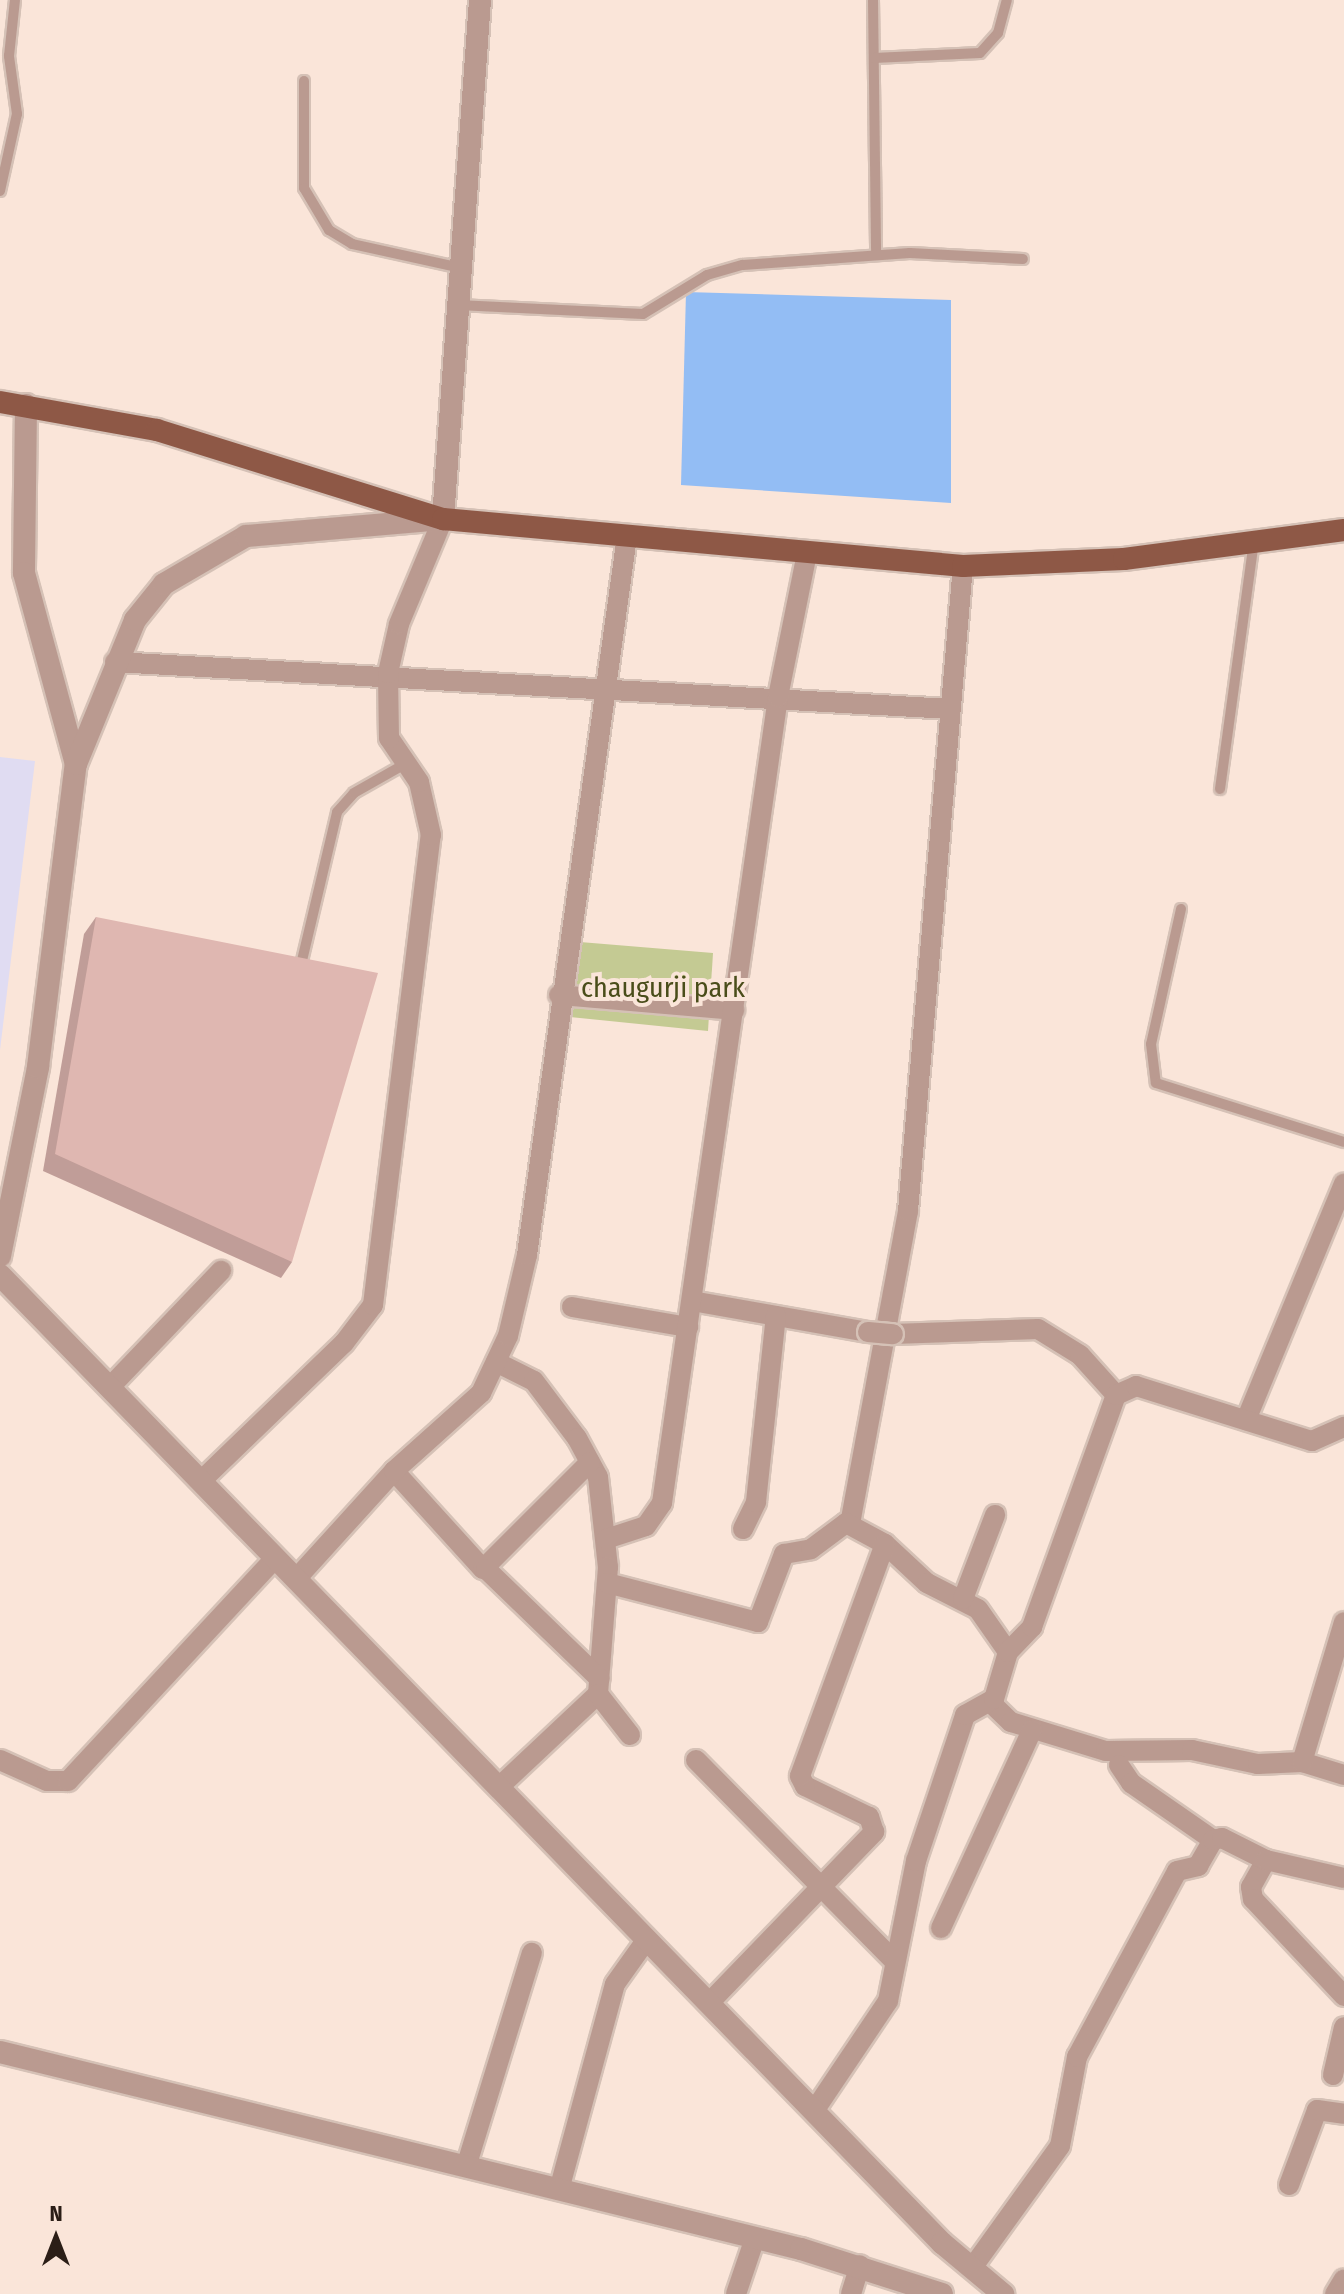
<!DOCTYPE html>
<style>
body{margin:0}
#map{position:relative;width:1344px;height:2294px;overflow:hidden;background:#fae5d9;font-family:"Fira Sans Condensed",sans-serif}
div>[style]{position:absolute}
.education>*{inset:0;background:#e0dcf2}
.green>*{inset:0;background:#c4ca93}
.water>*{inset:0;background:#93bdf4}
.roads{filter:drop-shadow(2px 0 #d5c1b6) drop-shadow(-2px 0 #d5c1b6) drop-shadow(0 2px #d5c1b6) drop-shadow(0 -2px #d5c1b6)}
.service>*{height:10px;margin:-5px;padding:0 5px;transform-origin:5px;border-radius:5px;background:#ba9a90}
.minor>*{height:20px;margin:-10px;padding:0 10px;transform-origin:10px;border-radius:10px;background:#ba9a90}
.tertiary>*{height:22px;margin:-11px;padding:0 11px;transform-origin:11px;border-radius:11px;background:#ba9a90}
.primary>*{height:22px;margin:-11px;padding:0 11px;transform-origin:11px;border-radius:11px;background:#8e5846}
.bridges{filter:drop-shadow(2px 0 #d5c1b6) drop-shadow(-2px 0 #d5c1b6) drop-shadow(0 2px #d5c1b6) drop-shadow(0 -2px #d5c1b6)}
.minor-bridge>*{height:20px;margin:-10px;padding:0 10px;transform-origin:10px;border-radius:10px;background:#ba9a90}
.wall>*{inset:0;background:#c09d98}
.building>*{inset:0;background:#dfb7b1}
span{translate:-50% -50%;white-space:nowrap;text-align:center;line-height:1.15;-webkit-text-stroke:8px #fae5d9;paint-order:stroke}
.park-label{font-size:28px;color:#4a4d1a}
.north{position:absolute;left:16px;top:2198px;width:80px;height:80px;-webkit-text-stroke:6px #fae5d9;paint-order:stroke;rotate:0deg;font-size:22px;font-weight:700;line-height:32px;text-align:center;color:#2b1e17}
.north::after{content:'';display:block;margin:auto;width:28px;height:36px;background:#2b1e17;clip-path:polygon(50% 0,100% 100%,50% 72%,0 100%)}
</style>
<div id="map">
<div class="education">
<i style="clip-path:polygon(0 757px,35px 761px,0 1050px)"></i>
</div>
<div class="green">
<i style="clip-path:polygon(580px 942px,713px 953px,708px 1031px,570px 1017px)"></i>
</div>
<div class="water">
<i style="clip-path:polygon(686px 292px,951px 300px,951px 503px,681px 485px)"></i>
</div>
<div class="roads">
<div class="service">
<i style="left:873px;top:0;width:254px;rotate:89.3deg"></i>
<i style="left:874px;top:58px;width:106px;rotate:-2.7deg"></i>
<i style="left:980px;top:53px;width:27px;rotate:-48deg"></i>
<i style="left:998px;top:33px;width:34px;rotate:-75deg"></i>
<i style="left:304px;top:81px;width:107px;rotate:90deg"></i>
<i style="left:304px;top:188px;width:49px;rotate:59.2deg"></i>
<i style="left:329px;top:230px;width:27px;rotate:31deg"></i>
<i style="left:352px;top:244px;width:112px;rotate:12.4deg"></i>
<i style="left:0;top:191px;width:79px;rotate:-77.6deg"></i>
<i style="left:17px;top:114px;width:59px;rotate:-97.9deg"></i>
<i style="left:9px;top:56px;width:56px;rotate:-83.9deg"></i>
<i style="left:458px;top:305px;width:185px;rotate:2.8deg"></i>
<i style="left:643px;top:314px;width:75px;rotate:-31.4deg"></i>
<i style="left:707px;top:275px;width:37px;rotate:-16deg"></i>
<i style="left:743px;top:265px;width:167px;rotate:-4.1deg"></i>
<i style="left:910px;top:253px;width:113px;rotate:3deg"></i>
<i style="left:1220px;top:789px;width:249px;rotate:-82.2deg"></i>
<i style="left:1181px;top:909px;width:138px;rotate:102.5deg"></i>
<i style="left:1151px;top:1044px;width:39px;rotate:83deg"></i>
<i style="left:1156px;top:1083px;width:197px;rotate:17.4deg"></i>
<i style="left:300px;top:969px;width:161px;rotate:-76.7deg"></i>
<i style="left:337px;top:812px;width:25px;rotate:-48deg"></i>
<i style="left:354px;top:793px;width:59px;rotate:-29.6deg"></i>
</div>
<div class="minor">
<i style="left:115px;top:662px;width:836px;rotate:3.22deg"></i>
<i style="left:559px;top:995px;width:176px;rotate:4.9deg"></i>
<i style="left:692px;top:1301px;width:179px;rotate:10deg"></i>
<i style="left:572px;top:1307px;width:118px;rotate:9.8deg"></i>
<i style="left:893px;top:1334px;width:145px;rotate:-2deg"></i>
<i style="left:1038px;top:1329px;width:49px;rotate:31.8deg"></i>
<i style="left:1080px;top:1355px;width:54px;rotate:48deg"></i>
<i style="left:496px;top:1362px;width:42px;rotate:26.6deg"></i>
<i style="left:534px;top:1381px;width:71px;rotate:53deg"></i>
<i style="left:577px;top:1438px;width:44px;rotate:61.7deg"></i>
<i style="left:598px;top:1477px;width:91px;rotate:83.7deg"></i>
<i style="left:608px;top:1567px;width:127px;rotate:94.5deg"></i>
<i style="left:598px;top:1694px;width:136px;rotate:136.8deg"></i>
<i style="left:110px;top:1387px;width:161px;rotate:-46.3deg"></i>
<i style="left:1246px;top:1420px;width:256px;rotate:-67.5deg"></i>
<i style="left:394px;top:1471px;width:132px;rotate:47.8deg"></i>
<i style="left:483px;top:1569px;width:151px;rotate:-45deg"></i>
<i style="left:201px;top:1481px;width:199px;rotate:-44deg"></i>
<i style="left:344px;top:1343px;width:48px;rotate:-52.7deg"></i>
<i style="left:373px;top:1305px;width:474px;rotate:-83deg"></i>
<i style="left:431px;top:835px;width:54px;rotate:-102.8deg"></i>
<i style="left:419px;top:782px;width:53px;rotate:-124.3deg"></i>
<i style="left:389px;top:738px;width:65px;rotate:-90.9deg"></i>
<i style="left:388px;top:673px;width:50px;rotate:-77.3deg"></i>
<i style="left:399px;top:624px;width:114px;rotate:-67.3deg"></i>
<i style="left:850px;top:1524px;width:318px;rotate:-79.5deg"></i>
<i style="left:908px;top:1211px;width:647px;rotate:-85.13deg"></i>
<i style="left:743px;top:1529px;width:30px;rotate:-64deg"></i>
<i style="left:756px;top:1502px;width:187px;rotate:-83.9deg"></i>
<i style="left:606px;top:1539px;width:42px;rotate:-18deg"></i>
<i style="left:646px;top:1526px;width:28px;rotate:-55deg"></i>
<i style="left:662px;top:1503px;width:814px;rotate:-81.81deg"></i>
<i style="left:778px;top:697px;width:147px;rotate:-78.6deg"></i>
<i style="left:486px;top:1569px;width:158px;rotate:44deg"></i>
<i style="left:296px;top:1579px;width:146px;rotate:-47.8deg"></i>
<i style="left:394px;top:1471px;width:117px;rotate:-41.9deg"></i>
<i style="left:481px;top:1393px;width:63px;rotate:-64.7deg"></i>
<i style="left:508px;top:1336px;width:83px;rotate:-76.8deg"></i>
<i style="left:527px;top:1255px;width:726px;rotate:-82.08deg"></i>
<i style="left:607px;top:1583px;width:156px;rotate:14.5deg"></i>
<i style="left:758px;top:1622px;width:73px;rotate:-69.1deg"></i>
<i style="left:784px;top:1554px;width:27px;rotate:-10deg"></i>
<i style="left:811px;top:1549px;width:44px;rotate:-36.6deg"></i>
<i style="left:846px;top:1523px;width:44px;rotate:28.3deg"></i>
<i style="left:885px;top:1544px;width:57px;rotate:42.9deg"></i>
<i style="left:927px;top:1583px;width:57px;rotate:27deg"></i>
<i style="left:978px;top:1609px;width:52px;rotate:55.1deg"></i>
<i style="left:963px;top:1599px;width:90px;rotate:-69.1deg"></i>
<i style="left:598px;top:1694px;width:52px;rotate:52deg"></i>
<i style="left:990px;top:1702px;width:29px;rotate:44deg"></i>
<i style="left:1011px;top:1722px;width:99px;rotate:17deg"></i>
<i style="left:1106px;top:1751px;width:86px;rotate:-0.7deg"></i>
<i style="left:1192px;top:1750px;width:67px;rotate:12deg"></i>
<i style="left:1258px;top:1764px;width:44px;rotate:-2.6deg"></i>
<i style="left:1302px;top:1762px;width:44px;rotate:17.2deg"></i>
<i style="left:0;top:1760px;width:51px;rotate:24.1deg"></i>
<i style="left:47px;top:1781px;width:21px"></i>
<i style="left:68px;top:1781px;width:304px;rotate:-47.1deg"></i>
<i style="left:696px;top:1760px;width:282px;rotate:45.4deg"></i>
<i style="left:1302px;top:1762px;width:146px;rotate:-73.3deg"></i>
<i style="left:1119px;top:1765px;width:22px;rotate:56deg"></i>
<i style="left:1131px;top:1783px;width:100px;rotate:34.8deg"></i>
<i style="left:1266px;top:1860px;width:31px;rotate:119deg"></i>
<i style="left:1251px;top:1887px;width:12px;rotate:81deg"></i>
<i style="left:1253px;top:1899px;width:133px;rotate:46.8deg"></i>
<i style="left:941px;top:1928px;width:218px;rotate:-65.3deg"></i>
<i style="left:709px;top:2003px;width:238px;rotate:-46deg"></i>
<i style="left:874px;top:1832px;width:16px;rotate:-108deg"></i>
<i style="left:869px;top:1817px;width:71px;rotate:-154.2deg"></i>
<i style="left:805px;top:1786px;width:11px;rotate:-117deg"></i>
<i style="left:800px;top:1776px;width:247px;rotate:-69.9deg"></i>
<i style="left:1333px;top:2075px;width:49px;rotate:-77.1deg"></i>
<i style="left:814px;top:2111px;width:133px;rotate:-56.1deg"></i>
<i style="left:888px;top:2001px;width:143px;rotate:-78.7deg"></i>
<i style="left:916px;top:1861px;width:154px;rotate:-71.4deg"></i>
<i style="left:965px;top:1715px;width:33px;rotate:-29deg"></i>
<i style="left:994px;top:1699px;width:49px;rotate:-73.4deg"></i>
<i style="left:1008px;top:1652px;width:35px;rotate:-46deg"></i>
<i style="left:1032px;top:1627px;width:247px;rotate:-70.1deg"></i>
<i style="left:1116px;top:1395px;width:22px;rotate:-24deg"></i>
<i style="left:1136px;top:1386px;width:184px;rotate:17.4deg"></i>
<i style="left:1312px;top:1441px;width:35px;rotate:-24deg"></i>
<i style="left:466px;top:2167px;width:224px;rotate:-72.9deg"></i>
<i style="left:1289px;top:2185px;width:80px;rotate:-69.5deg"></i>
<i style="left:1317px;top:2110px;width:27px;rotate:8deg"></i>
<i style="left:559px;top:2190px;width:213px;rotate:-74.8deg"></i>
<i style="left:615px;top:1984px;width:55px;rotate:-54.6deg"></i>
<i style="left:972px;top:2268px;width:150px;rotate:-54.2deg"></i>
<i style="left:1060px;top:2146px;width:91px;rotate:-79.2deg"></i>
<i style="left:1077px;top:2057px;width:211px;rotate:-61.7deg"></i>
<i style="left:1177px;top:1871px;width:22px;rotate:-13deg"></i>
<i style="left:1198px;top:1866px;width:30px;rotate:-60deg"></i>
<i style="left:1213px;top:1840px;width:9px;rotate:-13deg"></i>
<i style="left:1222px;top:1838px;width:49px;rotate:26.6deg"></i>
<i style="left:1266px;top:1860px;width:80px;rotate:13deg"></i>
<i style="left:736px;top:2294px;width:59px;rotate:-71.3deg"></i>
<i style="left:851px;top:2294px;width:30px;rotate:-73deg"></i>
<i style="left:1335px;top:2294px;width:17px;rotate:-59deg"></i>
</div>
<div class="tertiary">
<i style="left:26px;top:405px;width:168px;rotate:90.7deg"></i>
<i style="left:24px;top:573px;width:198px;rotate:74.8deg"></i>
<i style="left:0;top:1256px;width:193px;rotate:-78.6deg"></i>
<i style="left:38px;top:1067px;width:305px;rotate:-82.9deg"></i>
<i style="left:76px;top:764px;width:156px;rotate:-67.7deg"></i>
<i style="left:135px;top:620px;width:46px;rotate:-51.1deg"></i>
<i style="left:164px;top:584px;width:95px;rotate:-30.3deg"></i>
<i style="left:246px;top:536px;width:198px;rotate:-4.9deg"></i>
<i style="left:443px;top:519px;width:520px;rotate:-85.92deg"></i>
<i style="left:0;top:1275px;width:1351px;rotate:45.78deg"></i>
<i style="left:942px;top:2243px;width:80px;rotate:39.9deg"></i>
<i style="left:0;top:2052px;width:825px;rotate:13.82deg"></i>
<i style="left:801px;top:2249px;width:148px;rotate:17.7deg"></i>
</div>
<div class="primary">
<i style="left:0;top:402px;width:159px;rotate:10.1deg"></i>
<i style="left:157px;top:430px;width:300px;rotate:17.3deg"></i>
<i style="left:443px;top:519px;width:522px;rotate:5.16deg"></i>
<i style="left:963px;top:566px;width:161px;rotate:-2.5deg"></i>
<i style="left:1124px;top:559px;width:222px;rotate:-7.5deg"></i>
</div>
</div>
<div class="bridges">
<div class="minor-bridge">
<i style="left:868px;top:1332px;width:25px;rotate:5deg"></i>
</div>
</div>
<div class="wall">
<i style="clip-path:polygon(96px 917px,292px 1262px,281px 1278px,43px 1171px,84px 934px)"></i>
</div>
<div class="building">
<i style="clip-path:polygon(96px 917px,378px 973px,292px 1262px,55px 1154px)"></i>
</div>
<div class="park-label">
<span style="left:663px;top:988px">chaugurji park</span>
</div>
<div class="north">N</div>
</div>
